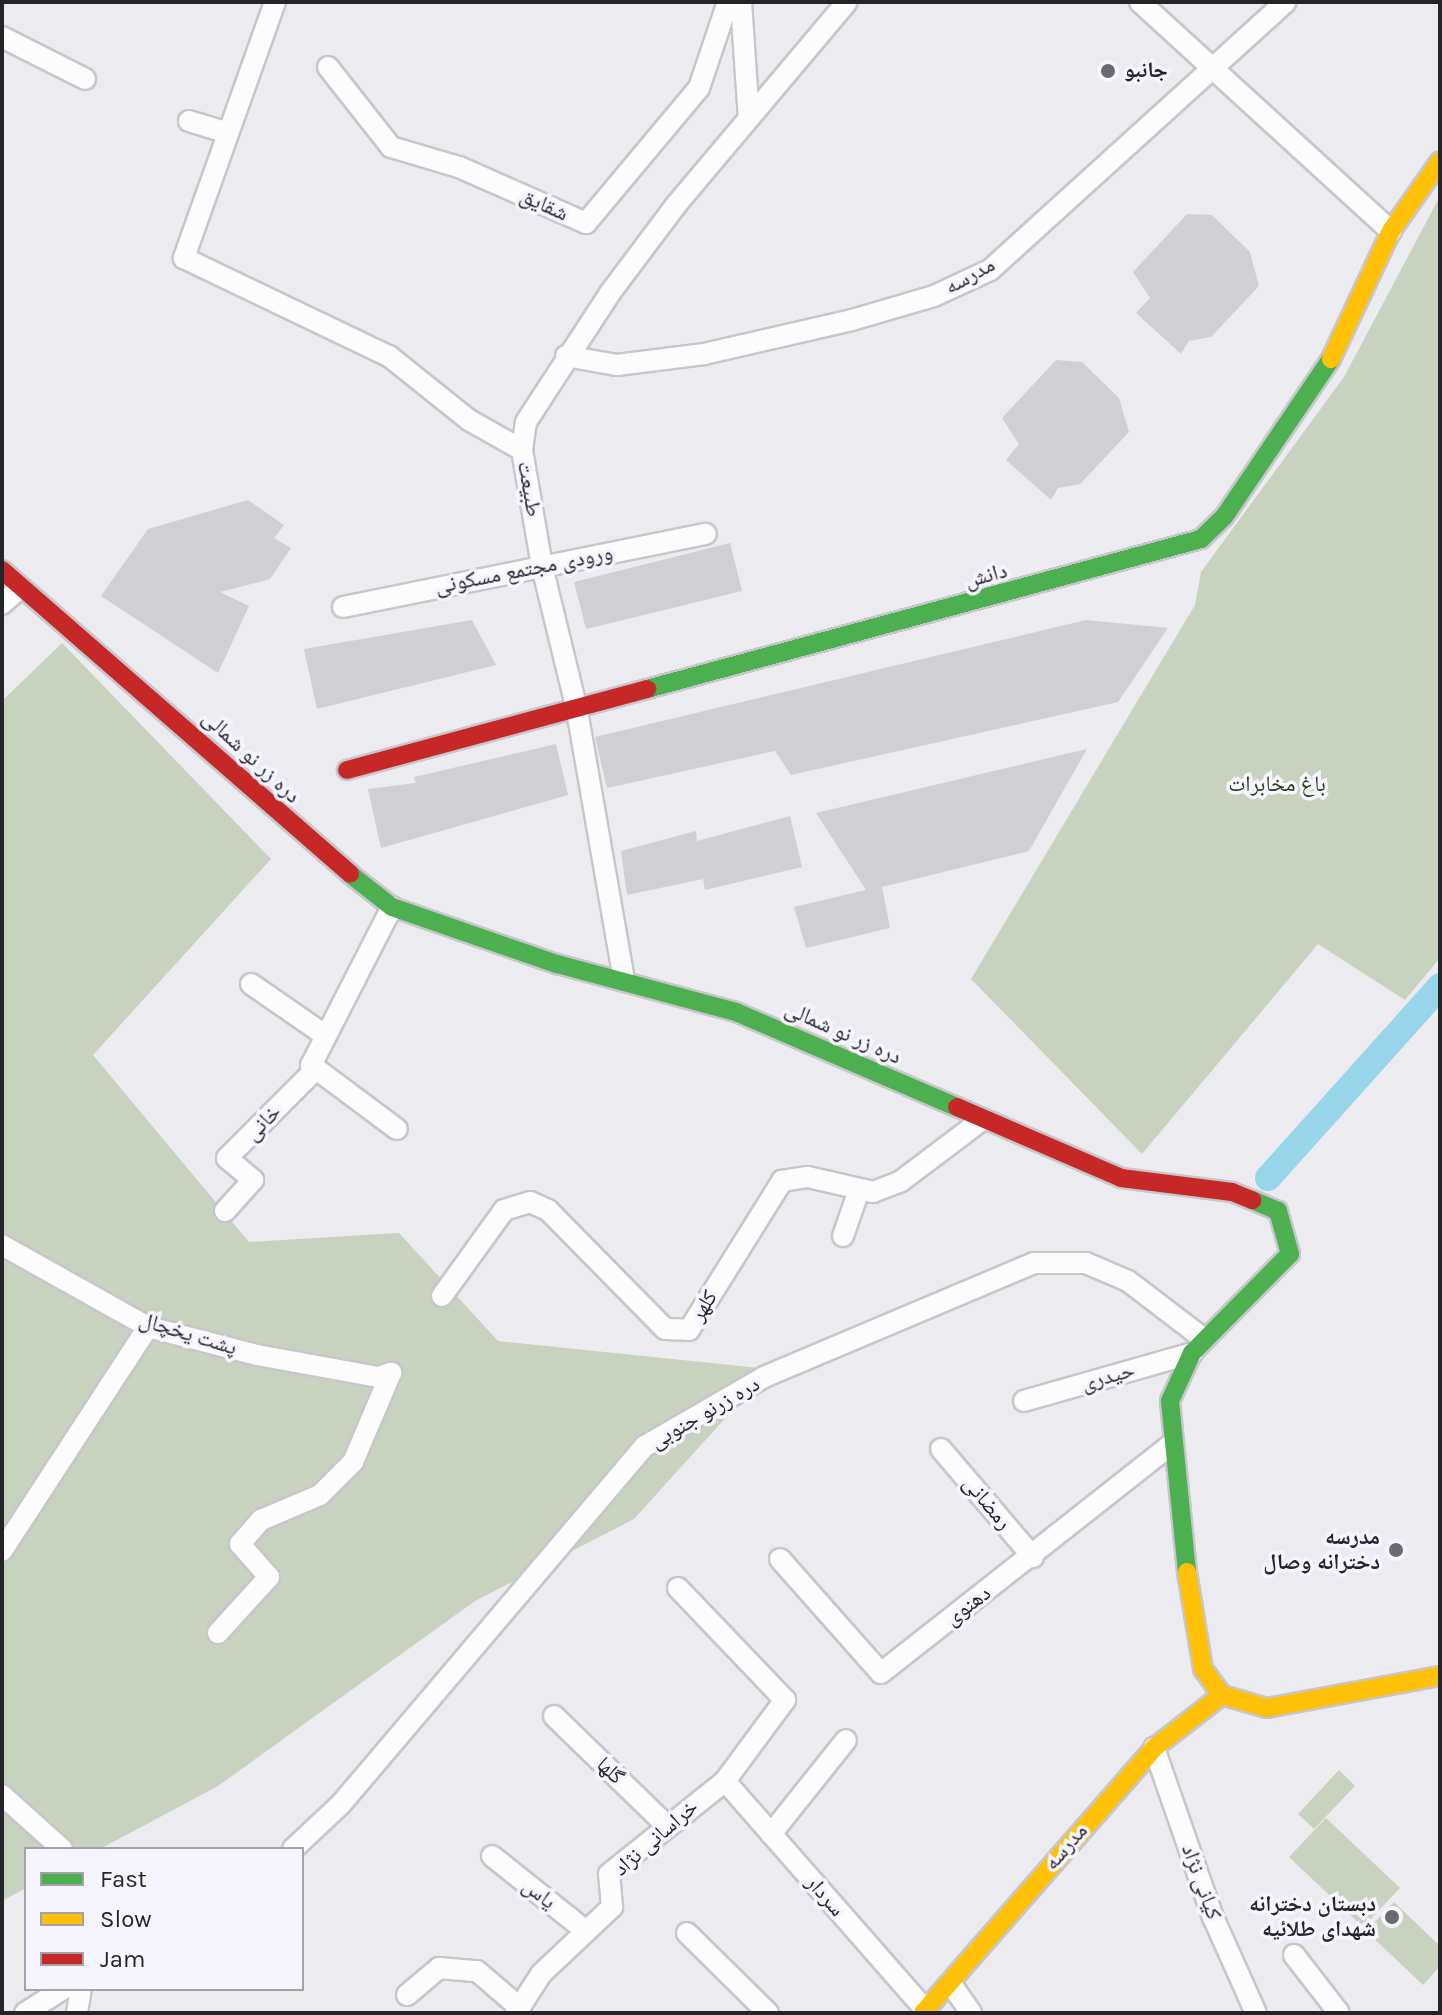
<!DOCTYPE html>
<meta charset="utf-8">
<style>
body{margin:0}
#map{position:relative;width:1442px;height:2015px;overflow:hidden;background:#ebebf0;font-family:Karla,"Noto Naskh Arabic",sans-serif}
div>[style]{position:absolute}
.green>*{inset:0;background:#c8d3bf}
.canal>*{height:26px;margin:-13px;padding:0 13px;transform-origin:13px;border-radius:13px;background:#98d5eb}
.building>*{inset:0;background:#d0d0d3}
.roads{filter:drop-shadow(2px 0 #c7c7cb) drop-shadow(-2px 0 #c7c7cb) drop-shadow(0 2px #c7c7cb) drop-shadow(0 -2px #c7c7cb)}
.street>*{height:20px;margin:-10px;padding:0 10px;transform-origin:10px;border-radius:10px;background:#fcfcfd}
.fast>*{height:18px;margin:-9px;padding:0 9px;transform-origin:9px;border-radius:9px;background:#4caf50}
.slow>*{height:18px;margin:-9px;padding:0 9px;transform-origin:9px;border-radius:9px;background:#ffc107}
.jam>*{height:18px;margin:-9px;padding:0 9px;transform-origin:9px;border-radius:9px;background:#c62828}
.dots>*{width:22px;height:22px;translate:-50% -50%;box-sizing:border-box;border:4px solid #f6f5ff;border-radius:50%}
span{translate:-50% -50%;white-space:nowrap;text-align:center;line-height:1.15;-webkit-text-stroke:7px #f6f5ff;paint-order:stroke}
.poi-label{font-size:22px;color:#252529;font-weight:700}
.left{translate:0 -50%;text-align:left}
.right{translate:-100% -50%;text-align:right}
.street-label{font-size:22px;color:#252529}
.park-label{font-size:22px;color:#2b3e0f}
.frame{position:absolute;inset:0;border:4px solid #252529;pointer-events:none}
.legend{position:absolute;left:24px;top:1847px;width:280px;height:144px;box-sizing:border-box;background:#f6f5ff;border:2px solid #a2a2a9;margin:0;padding:10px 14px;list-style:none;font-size:24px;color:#252529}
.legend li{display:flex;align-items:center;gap:16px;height:40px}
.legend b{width:40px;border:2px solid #a2a2a9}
</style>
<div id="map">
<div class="green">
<i style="clip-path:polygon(1440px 196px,1440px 958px,1405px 1000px,1318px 944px,1142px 1154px,971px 979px,1195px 605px,1201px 572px,1344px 377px)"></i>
<i style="clip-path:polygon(62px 643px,271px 859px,93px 1055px,249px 1242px,399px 1233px,498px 1341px,770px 1369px,634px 1519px,475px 1601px,218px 1786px,100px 1849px,26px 1849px,26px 1888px,2px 1901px,2px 701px)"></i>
<i style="clip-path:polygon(1339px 1770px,1355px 1786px,1314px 1829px,1298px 1814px)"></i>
<i style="clip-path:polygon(1326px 1818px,1400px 1888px,1363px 1927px,1289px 1857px)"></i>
<i style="clip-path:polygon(1394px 1902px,1440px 1946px,1440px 1966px,1423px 1985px,1366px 1931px)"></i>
</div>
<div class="canal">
<i style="left:1268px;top:1178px;width:258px;rotate:-48.1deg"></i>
</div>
<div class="building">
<i style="clip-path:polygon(1187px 214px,1212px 215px,1250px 252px,1259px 286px,1211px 337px,1189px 341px,1181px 354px,1136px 313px,1150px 298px,1133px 272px)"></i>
<i style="clip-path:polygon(1056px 360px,1082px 362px,1119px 398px,1129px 432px,1080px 484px,1058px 488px,1051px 500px,1006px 460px,1019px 444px,1002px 418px)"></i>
<i style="clip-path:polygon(248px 500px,284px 525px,274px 538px,291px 548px,270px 579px,220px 592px,249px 606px,218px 673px,101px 596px,148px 529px)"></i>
<i style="clip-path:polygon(730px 543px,742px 591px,586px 629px,574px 582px)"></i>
<i style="clip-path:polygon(472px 620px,496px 665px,317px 709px,304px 649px)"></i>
<i style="clip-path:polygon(1086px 620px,1168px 628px,1118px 702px,791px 775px,775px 751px,607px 788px,595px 737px)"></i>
<i style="clip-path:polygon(556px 744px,568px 795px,381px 848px,368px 789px,416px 783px,414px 777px)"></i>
<i style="clip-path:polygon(1087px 749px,1029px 851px,882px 887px,890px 928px,806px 948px,794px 907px,866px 890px,816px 813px)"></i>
<i style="clip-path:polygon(790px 816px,802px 867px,705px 890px,703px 879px,627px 895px,621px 851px,696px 831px,697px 841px)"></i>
</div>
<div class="roads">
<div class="street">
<i style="left:275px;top:2px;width:272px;rotate:109.6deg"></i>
<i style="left:184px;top:258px;width:227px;rotate:25.6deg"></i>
<i style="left:389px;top:356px;width:102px;rotate:38.7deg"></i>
<i style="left:469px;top:420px;width:61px;rotate:29.5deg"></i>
<i style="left:741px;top:2px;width:116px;rotate:86.1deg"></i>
<i style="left:1140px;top:2px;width:340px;rotate:42.4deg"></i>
<i style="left:2px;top:37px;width:93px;rotate:26.8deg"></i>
<i style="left:328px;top:67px;width:102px;rotate:51.8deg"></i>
<i style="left:391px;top:147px;width:71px;rotate:16.4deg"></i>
<i style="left:459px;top:167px;width:139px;rotate:23.8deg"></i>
<i style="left:586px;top:223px;width:176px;rotate:-50.1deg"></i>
<i style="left:699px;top:88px;width:91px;rotate:-71.4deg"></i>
<i style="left:189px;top:121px;width:38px;rotate:17deg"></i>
<i style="left:566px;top:356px;width:52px;rotate:10deg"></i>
<i style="left:617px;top:365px;width:88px;rotate:-7.2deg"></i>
<i style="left:704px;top:354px;width:152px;rotate:-12.9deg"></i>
<i style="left:852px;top:320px;width:85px;rotate:-16.3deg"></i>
<i style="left:934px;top:296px;width:62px;rotate:-24.9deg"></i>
<i style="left:990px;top:270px;width:399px;rotate:-42.2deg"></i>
<i style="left:2px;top:604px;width:24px;rotate:-42deg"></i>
<i style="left:343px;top:607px;width:370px;rotate:-11.4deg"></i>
<i style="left:392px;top:907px;width:178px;rotate:117.1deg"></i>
<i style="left:311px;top:1065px;width:107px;rotate:36.7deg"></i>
<i style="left:624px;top:980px;width:274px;rotate:-99.9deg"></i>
<i style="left:577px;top:710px;width:148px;rotate:-103.7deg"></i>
<i style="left:542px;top:566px;width:118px;rotate:-99.8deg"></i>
<i style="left:522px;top:450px;width:28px;rotate:-82deg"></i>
<i style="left:526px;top:422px;width:154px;rotate:-56.9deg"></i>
<i style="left:610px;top:293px;width:110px;rotate:-53.1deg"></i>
<i style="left:676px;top:205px;width:265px;rotate:-49.9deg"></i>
<i style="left:251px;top:984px;width:91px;rotate:34.7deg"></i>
<i style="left:225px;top:1211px;width:42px;rotate:-47.9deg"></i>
<i style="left:253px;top:1180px;width:34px;rotate:-140deg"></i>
<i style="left:227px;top:1158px;width:126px;rotate:-45deg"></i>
<i style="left:843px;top:1236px;width:49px;rotate:-70.8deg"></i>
<i style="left:2px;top:1245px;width:167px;rotate:29.3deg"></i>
<i style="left:148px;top:1327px;width:113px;rotate:14.4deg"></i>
<i style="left:257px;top:1355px;width:123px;rotate:10.3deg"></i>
<i style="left:378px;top:1377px;width:14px;rotate:-17deg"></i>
<i style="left:442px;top:1296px;width:106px;rotate:-54.2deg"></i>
<i style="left:504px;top:1210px;width:27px;rotate:-17deg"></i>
<i style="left:530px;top:1202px;width:20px;rotate:24deg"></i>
<i style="left:548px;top:1210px;width:167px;rotate:45.5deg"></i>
<i style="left:665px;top:1329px;width:24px;rotate:2deg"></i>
<i style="left:689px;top:1330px;width:176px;rotate:-58deg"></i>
<i style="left:782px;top:1181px;width:26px;rotate:-9deg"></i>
<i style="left:808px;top:1177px;width:67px;rotate:13deg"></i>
<i style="left:873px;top:1192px;width:30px;rotate:-21deg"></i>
<i style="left:901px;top:1181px;width:101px;rotate:-37deg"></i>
<i style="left:1024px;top:1401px;width:175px;rotate:-15.9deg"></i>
<i style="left:941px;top:1449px;width:142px;rotate:49.6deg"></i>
<i style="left:2px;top:1551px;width:267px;rotate:-56.9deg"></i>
<i style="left:780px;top:1559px;width:152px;rotate:48.5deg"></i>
<i style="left:881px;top:1673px;width:370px;rotate:-38.2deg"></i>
<i style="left:218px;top:1633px;width:76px;rotate:-47.7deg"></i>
<i style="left:269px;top:1577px;width:44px;rotate:-131.3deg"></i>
<i style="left:240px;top:1544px;width:32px;rotate:-49deg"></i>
<i style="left:261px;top:1520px;width:64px;rotate:-23deg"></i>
<i style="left:320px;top:1495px;width:47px;rotate:-45deg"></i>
<i style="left:353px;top:1462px;width:97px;rotate:-66.9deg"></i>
<i style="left:554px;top:1716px;width:158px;rotate:44.2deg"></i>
<i style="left:1154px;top:1748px;width:179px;rotate:70.8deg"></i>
<i style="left:1213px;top:1917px;width:105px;rotate:65.9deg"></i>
<i style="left:725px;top:1781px;width:305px;rotate:48.8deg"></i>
<i style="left:2px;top:1795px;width:81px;rotate:42deg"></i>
<i style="left:771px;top:1834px;width:120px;rotate:-51.4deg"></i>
<i style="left:293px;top:1849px;width:66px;rotate:-43.2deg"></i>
<i style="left:341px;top:1804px;width:470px;rotate:-49.7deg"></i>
<i style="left:645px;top:1446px;width:138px;rotate:-30.1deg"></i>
<i style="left:764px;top:1377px;width:293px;rotate:-22.9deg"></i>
<i style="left:1034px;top:1263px;width:52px"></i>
<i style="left:1086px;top:1263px;width:46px;rotate:23.2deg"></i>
<i style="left:1128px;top:1281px;width:96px;rotate:37.3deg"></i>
<i style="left:492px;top:1856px;width:120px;rotate:38.6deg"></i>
<i style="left:687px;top:1933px;width:114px;rotate:44.6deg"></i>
<i style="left:1294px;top:1955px;width:73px;rotate:52.2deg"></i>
<i style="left:951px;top:1984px;width:35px;rotate:55deg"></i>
<i style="left:407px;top:1995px;width:42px;rotate:-40.2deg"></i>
<i style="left:439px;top:1968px;width:38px;rotate:5deg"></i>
<i style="left:477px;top:1971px;width:57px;rotate:40.7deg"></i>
<i style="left:25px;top:2013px;width:45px;rotate:-32.3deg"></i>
<i style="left:77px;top:2013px;width:24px;rotate:-81deg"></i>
<i style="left:516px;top:2013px;width:46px;rotate:-57.3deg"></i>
<i style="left:541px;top:1974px;width:98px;rotate:-43.3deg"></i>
<i style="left:612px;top:1907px;width:33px;rotate:-95deg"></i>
<i style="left:609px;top:1874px;width:149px;rotate:-38.7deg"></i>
<i style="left:725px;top:1781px;width:101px;rotate:-53.5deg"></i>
<i style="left:785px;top:1700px;width:155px;rotate:-133.7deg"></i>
</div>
<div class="fast">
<i style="left:647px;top:689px;width:574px;rotate:-15.15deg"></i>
<i style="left:1201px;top:539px;width:32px;rotate:-44deg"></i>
<i style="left:1224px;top:517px;width:191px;rotate:-55.9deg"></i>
<i style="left:350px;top:874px;width:53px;rotate:38.2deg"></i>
<i style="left:392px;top:907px;width:175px;rotate:19.1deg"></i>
<i style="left:557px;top:964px;width:185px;rotate:15deg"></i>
<i style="left:736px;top:1012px;width:241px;rotate:23.3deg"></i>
<i style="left:1187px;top:1572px;width:172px;rotate:-95.7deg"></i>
<i style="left:1170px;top:1401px;width:53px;rotate:-65.4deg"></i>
<i style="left:1192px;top:1353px;width:139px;rotate:-45.3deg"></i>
<i style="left:1290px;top:1254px;width:45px;rotate:-105.6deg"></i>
<i style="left:1278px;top:1211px;width:28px;rotate:-157deg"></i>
</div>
<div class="slow">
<i style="left:1331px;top:359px;width:141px;rotate:-64.9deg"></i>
<i style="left:1391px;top:231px;width:85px;rotate:-55deg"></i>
<i style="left:1187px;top:1572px;width:98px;rotate:80.6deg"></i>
<i style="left:1203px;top:1669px;width:32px;rotate:54deg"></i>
<i style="left:1222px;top:1695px;width:47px;rotate:16.1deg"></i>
<i style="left:1267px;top:1708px;width:176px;rotate:-10.5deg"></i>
<i style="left:923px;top:2013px;width:352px;rotate:-48.9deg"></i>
<i style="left:1154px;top:1748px;width:86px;rotate:-37.9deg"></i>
</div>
<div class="jam">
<i style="left:2px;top:570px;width:462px;rotate:41.1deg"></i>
<i style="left:347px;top:770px;width:311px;rotate:-15.1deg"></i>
<i style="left:957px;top:1107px;width:179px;rotate:23.4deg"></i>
<i style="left:1121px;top:1178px;width:112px;rotate:7.2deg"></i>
<i style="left:1232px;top:1192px;width:22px;rotate:22deg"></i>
</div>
</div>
<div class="dots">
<i style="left:1108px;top:71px;background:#6a6a6f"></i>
<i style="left:1396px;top:1550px;background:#6a6a6f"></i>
<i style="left:1392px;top:1917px;background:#6a6a6f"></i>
</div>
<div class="poi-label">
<span class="left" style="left:1124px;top:71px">جانبو</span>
<span class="right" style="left:1380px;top:1550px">مدرسه<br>دخترانه وصال</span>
<span class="right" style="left:1376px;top:1917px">دبستان دخترانه<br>شهدای طلائیه</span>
</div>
<div class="street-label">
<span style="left:544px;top:205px;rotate:24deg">شقایق</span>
<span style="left:970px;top:276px;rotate:-29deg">مدرسه</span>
<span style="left:529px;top:489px;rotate:80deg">طبیعت</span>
<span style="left:524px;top:570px;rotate:-11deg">ورودی مجتمع مسکونی</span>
<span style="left:986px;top:576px;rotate:-15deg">دانش</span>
<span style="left:251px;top:757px;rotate:43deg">دره زر نو شمالی</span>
<span style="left:843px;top:1033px;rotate:24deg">دره زر نو شمالی</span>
<span style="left:263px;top:1123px;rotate:-45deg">خانی</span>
<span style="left:704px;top:1306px;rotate:-58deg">کلهر</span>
<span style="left:188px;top:1334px;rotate:17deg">پشت یخچال</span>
<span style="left:1108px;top:1377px;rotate:-16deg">حیدری</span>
<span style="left:705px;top:1413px;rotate:-30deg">دره زرنو جنوبی</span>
<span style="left:987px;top:1503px;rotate:50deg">رمضانی</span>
<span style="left:968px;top:1606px;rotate:-37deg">دهنوی</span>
<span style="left:610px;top:1771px;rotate:44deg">گلها</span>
<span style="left:656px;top:1838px;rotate:-41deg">خراسانی نژاد</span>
<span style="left:1066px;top:1847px;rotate:-49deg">مدرسه</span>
<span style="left:1201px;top:1882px;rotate:70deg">کیانی نژاد</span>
<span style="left:539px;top:1894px;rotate:38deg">یاس</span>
<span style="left:825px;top:1896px;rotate:49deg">سردار</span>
</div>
<div class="park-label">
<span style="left:1277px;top:785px">باغ مخابرات</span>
</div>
<div class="frame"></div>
<ul class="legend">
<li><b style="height:10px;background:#4caf50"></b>Fast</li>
<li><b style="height:10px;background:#ffc107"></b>Slow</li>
<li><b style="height:10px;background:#c62828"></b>Jam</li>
</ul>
</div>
